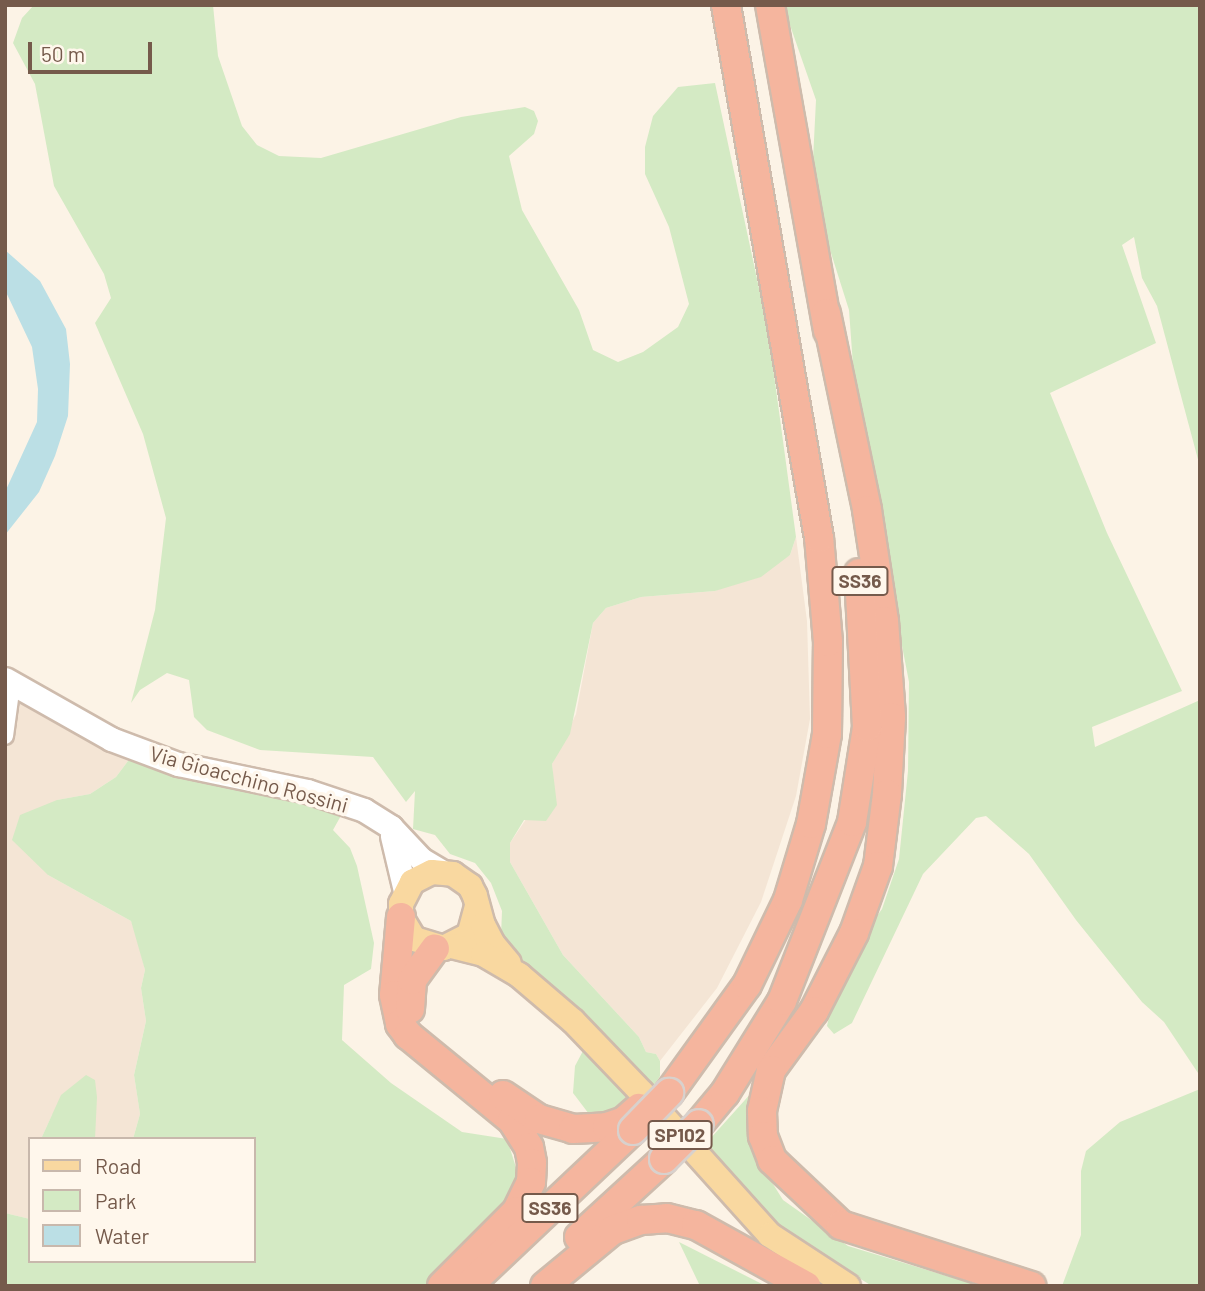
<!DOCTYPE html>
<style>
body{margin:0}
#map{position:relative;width:1205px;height:1291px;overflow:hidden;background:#fcf3e6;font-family:Barlow,sans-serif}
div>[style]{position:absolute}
.residential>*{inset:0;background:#f4e5d5}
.green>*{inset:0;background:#d4eac4}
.water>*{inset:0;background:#bbdfe5}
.roads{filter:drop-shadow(2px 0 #cebbac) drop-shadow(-2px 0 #cebbac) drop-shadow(0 2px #cebbac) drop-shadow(0 -2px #cebbac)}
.street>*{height:16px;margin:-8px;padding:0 8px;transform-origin:8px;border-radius:8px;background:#fff}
.secondary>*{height:23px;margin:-11.5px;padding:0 11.5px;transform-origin:11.5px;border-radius:11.5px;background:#fff}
.primary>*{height:24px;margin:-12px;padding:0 12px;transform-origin:12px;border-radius:12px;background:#f9d8a0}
.highway>*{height:28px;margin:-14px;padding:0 14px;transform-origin:14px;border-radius:14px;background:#f5b59e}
.bridges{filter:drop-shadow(2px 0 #d8d1cd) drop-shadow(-2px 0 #d8d1cd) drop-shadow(0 2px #d8d1cd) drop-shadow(0 -2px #d8d1cd)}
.highway-bridge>*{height:28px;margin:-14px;padding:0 14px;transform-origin:14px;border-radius:14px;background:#f5b59e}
span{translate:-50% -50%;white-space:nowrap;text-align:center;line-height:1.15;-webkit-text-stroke:7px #fff7ec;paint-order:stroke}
.shield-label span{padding:2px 5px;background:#fff7ec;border:2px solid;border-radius:5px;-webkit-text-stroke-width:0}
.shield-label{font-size:19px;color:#755a4b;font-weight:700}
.street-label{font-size:21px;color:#755a4b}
.frame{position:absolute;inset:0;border:7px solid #755a4b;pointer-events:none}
.legend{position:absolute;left:28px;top:1137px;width:228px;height:126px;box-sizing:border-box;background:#fff7ec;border:2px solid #c8b8ac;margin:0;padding:9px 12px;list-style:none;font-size:21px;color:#755a4b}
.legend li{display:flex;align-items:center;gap:14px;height:35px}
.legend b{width:35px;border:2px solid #c8b8ac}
.scale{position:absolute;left:28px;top:42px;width:124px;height:32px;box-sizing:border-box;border:4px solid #755a4b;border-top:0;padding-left:9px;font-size:21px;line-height:24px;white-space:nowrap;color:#755a4b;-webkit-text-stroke:5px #fff7ec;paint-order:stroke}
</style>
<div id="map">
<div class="residential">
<i style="clip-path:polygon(796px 537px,807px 621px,810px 719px,796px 796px,761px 902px,717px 988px,660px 1061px,656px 1054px,646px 1052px,639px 1037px,563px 955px,510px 862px,510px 843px,553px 779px,552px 764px,576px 714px,593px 623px,606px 608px,641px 597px,715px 591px,790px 555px)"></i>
<i style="clip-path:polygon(5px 679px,137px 749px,116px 777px,90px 794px,57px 800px,48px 875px,131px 921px,138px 939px,145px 970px,141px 988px,146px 1021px,134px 1075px,140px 1114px,133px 1139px,95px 1139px,95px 1080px,52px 1115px,41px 1139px,30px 1139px,30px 1219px,5px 1213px)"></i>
</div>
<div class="green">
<i style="clip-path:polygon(34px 5px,213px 5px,218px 56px,242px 126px,257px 145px,279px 156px,321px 158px,461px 117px,525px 107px,534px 111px,538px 121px,534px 134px,509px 156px,522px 210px,579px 310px,593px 350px,618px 362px,643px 352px,678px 327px,689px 304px,669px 227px,645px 174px,645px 147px,653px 116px,678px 87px,715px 83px,768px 330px,796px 537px,790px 555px,761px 577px,715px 591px,641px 597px,606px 608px,593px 623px,570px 734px,552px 764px,557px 805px,546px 821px,524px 820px,510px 843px,510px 862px,563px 955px,639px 1037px,646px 1052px,656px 1054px,660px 1061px,660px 1076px,651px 1092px,607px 1120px,589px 1114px,573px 1093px,575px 1066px,593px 1032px,512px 952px,501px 936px,502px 911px,491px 883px,475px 863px,450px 854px,435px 835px,413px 829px,415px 791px,406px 802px,373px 757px,260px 750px,207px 730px,194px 717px,189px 680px,167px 673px,140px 690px,131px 703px,155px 610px,166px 518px,143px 434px,95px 323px,111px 298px,104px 274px,54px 186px,35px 84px,13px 43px,22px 18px)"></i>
<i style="clip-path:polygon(783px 5px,1200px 5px,1200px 467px,1157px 306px,1142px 278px,1134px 237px,1122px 245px,1156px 343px,1050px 393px,1107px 533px,1182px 691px,1092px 727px,1095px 747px,1200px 700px,1200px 1076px,1164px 1022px,1142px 1002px,1076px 920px,1029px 854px,986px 816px,976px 818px,923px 874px,852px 1023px,834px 1034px,827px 1026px,834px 993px,863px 935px,882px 909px,899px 859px,908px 771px,909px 682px,856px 407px,849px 310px,819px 215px,813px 160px,816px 100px)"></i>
<i style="clip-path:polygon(137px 749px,348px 803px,333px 830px,350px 848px,357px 866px,374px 943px,371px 969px,344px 985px,342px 1040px,391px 1083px,462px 1132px,507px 1139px,519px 1177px,516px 1201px,440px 1286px,5px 1286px,5px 1213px,30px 1219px,30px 1261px,254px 1261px,254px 1139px,133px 1139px,140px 1114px,134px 1075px,146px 1021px,141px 988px,145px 970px,131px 921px,48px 875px,12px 840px,20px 815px,57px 800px,90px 794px,116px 777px)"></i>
<i style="clip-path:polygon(86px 1075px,95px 1080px,97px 1097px,95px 1139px,41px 1139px,61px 1095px)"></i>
<i style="clip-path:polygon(1200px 1089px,1200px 1286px,1062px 1286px,1081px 1235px,1081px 1171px,1086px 1151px,1120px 1122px)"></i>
<i style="clip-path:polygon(753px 1091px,753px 1152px,783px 1200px,848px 1246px,980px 1286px,872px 1286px,773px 1225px,701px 1149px)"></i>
<i style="clip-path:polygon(679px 1242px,766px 1286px,700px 1286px)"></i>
</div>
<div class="water">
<i style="clip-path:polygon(5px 250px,40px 281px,66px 329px,70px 364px,68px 416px,55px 456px,39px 492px,5px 535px,5px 492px,37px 422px,38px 389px,32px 347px,5px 290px)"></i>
</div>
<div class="roads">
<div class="street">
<i style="left:5px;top:736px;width:52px;rotate:-82.3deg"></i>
</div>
<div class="secondary">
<i style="left:5px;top:679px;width:122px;rotate:29.5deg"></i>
<i style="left:111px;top:739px;width:72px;rotate:20.5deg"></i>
<i style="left:178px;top:764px;width:132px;rotate:11.8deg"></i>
<i style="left:307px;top:791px;width:60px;rotate:18.4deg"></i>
<i style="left:364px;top:810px;width:32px;rotate:32deg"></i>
<i style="left:391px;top:827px;width:44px;rotate:46.8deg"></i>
<i style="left:421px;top:859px;width:26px;rotate:31deg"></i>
<i style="left:392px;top:836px;width:57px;rotate:76.7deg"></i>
</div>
<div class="primary">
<i style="left:477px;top:906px;width:30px;rotate:105deg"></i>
<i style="left:469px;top:935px;width:28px;rotate:153deg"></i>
<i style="left:444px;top:948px;width:31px;rotate:-163deg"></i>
<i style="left:414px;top:939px;width:26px;rotate:-121deg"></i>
<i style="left:401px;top:917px;width:13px;rotate:-90deg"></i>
<i style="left:401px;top:904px;width:25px;rotate:-63deg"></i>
<i style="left:412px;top:882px;width:22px;rotate:-27deg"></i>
<i style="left:432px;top:872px;width:21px;rotate:5deg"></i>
<i style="left:453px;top:874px;width:21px;rotate:35deg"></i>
<i style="left:470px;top:886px;width:11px;rotate:63deg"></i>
<i style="left:475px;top:896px;width:30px;rotate:75deg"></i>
<i style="left:483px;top:925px;width:20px;rotate:63deg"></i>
<i style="left:492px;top:943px;width:26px;rotate:50deg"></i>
<i style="left:452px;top:946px;width:32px;rotate:14deg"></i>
<i style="left:483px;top:954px;width:42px;rotate:30.3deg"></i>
<i style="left:519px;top:975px;width:71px;rotate:40.4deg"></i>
<i style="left:573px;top:1021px;width:100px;rotate:46.2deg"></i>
<i style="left:642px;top:1093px;width:191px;rotate:48deg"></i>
<i style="left:770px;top:1235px;width:93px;rotate:33.2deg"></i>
</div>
<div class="highway">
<i style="left:770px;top:5px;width:331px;rotate:79.9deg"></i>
<i style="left:826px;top:313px;width:201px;rotate:78.2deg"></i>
<i style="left:867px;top:510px;width:112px;rotate:81.3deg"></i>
<i style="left:884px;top:621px;width:96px;rotate:85.8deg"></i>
<i style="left:891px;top:717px;width:77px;rotate:93deg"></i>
<i style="left:887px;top:794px;width:73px;rotate:97.1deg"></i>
<i style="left:878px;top:866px;width:71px;rotate:109.7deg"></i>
<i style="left:854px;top:933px;width:88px;rotate:117.1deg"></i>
<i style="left:814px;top:1011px;width:73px;rotate:126.1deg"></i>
<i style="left:771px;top:1070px;width:42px;rotate:102.4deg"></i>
<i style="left:762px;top:1111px;width:25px;rotate:88deg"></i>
<i style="left:763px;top:1136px;width:26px;rotate:69deg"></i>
<i style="left:772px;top:1160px;width:95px;rotate:43.3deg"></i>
<i style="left:841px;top:1225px;width:200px;rotate:17.8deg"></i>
<i style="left:401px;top:917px;width:78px;rotate:95.1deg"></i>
<i style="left:394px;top:995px;width:30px;rotate:78deg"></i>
<i style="left:400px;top:1024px;width:14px;rotate:54deg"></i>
<i style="left:408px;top:1035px;width:134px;rotate:39.3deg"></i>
<i style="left:512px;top:1120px;width:32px;rotate:58deg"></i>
<i style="left:529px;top:1147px;width:16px;rotate:79deg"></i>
<i style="left:532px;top:1163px;width:19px;rotate:93deg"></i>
<i style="left:531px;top:1182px;width:32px;rotate:116deg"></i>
<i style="left:517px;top:1211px;width:106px;rotate:135deg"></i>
<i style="left:410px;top:1009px;width:29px;rotate:-86deg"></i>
<i style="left:412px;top:980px;width:39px;rotate:-54deg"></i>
<i style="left:669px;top:1093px;width:133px;rotate:-54.2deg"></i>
<i style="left:747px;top:985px;width:94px;rotate:-64.2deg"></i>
<i style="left:788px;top:900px;width:79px;rotate:-73.2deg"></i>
<i style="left:811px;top:824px;width:91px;rotate:-79.9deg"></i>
<i style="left:827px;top:734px;width:92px;rotate:-89.4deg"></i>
<i style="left:828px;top:642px;width:104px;rotate:-94.9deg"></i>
<i style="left:819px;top:538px;width:541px;rotate:-99.9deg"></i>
<i style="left:503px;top:1095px;width:43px;rotate:33.7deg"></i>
<i style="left:539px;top:1119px;width:35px;rotate:16deg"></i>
<i style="left:573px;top:1129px;width:34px;rotate:-3deg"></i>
<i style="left:607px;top:1127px;width:18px;rotate:-19deg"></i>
<i style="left:624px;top:1121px;width:20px;rotate:-41deg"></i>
<i style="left:699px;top:1124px;width:40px;rotate:-50deg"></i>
<i style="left:725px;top:1093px;width:108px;rotate:-58.2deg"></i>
<i style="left:782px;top:1001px;width:192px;rotate:-68.6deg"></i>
<i style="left:852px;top:822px;width:96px;rotate:-81deg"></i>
<i style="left:867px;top:727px;width:154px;rotate:-93deg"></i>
<i style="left:579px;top:1237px;width:115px;rotate:-42.5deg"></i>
<i style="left:472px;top:1282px;width:221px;rotate:-43.4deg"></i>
<i style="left:545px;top:1286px;width:88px;rotate:-39.5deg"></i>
<i style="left:613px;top:1230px;width:30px;rotate:-20deg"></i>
<i style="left:641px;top:1220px;width:26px;rotate:-4deg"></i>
<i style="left:667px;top:1218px;width:30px;rotate:14deg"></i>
<i style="left:696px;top:1225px;width:126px;rotate:29deg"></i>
</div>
</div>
<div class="bridges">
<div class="highway-bridge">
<i style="left:633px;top:1130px;width:52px;rotate:-45.8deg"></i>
<i style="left:664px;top:1159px;width:49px;rotate:-45deg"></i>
</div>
</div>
<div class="shield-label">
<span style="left:860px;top:581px">SS36</span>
<span style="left:680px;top:1135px">SP102</span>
<span style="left:550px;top:1208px">SS36</span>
</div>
<div class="street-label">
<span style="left:249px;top:779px;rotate:15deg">Via Gioacchino Rossini</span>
</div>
<div class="frame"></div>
<ul class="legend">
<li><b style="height:9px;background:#f9d8a0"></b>Road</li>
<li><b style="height:19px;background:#d4eac4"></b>Park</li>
<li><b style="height:19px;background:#bbdfe5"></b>Water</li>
</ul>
<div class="scale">50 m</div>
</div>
